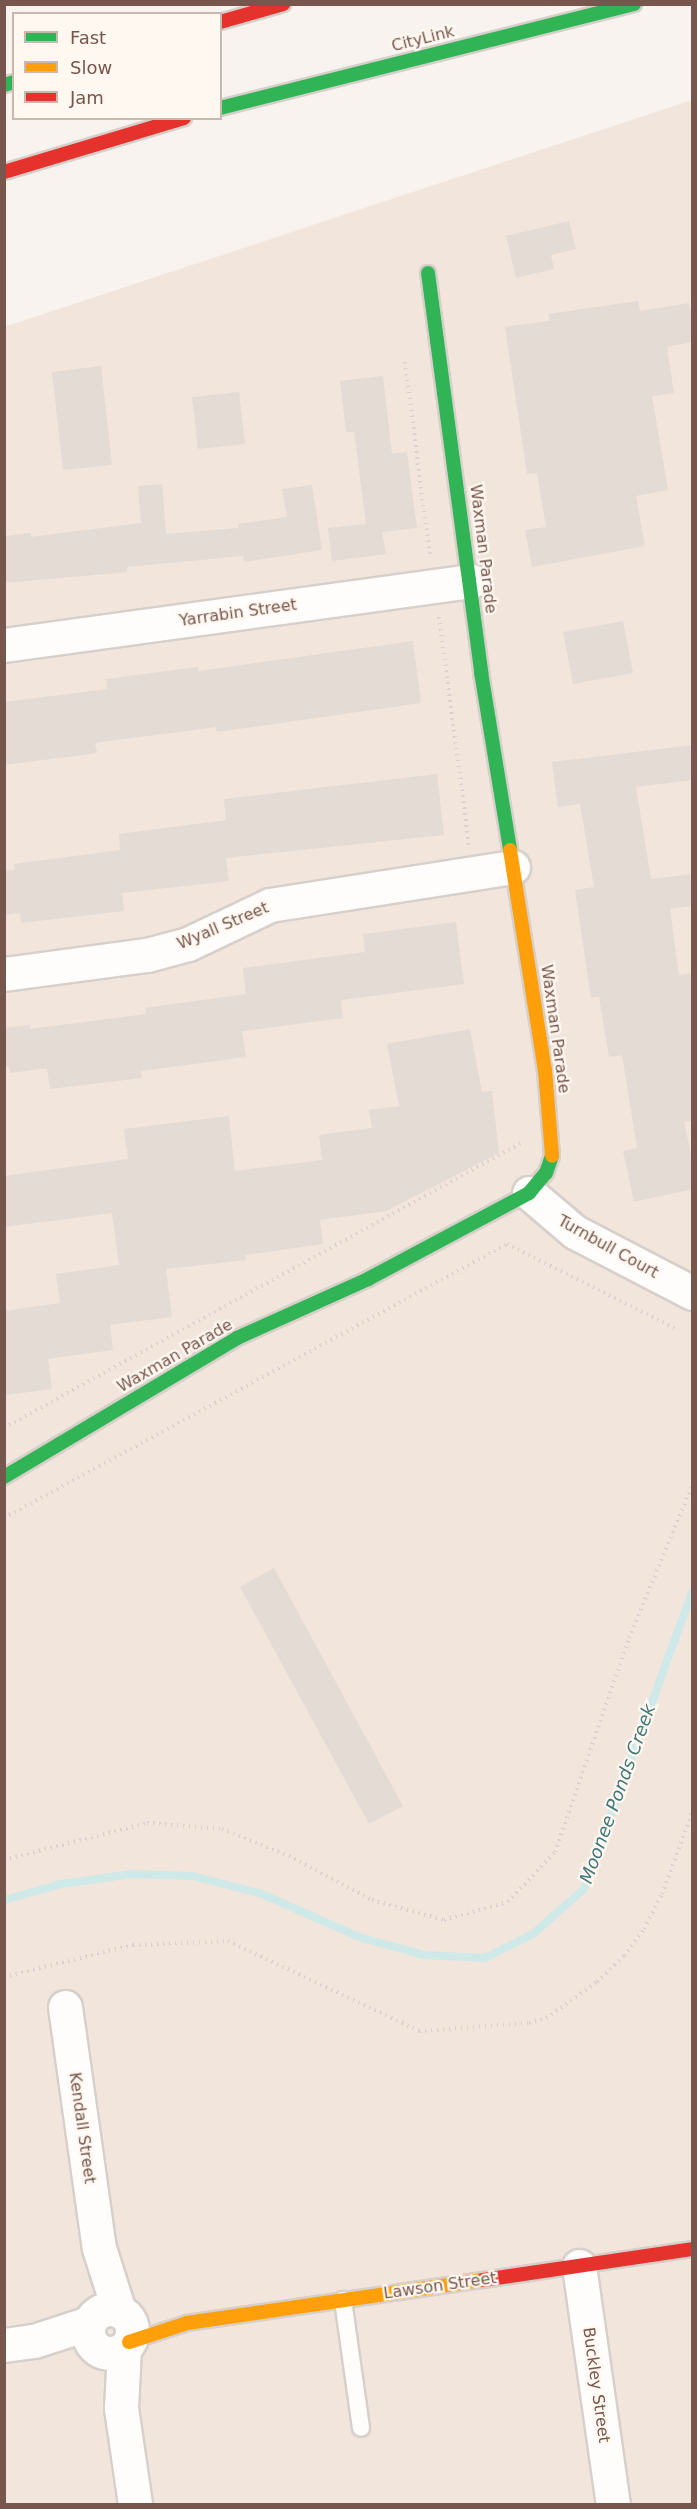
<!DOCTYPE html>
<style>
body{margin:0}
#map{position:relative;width:697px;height:2509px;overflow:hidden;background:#f8f3ee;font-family:"DejaVu Sans",sans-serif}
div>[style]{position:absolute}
.residential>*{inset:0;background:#f1e5dc}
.stream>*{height:8px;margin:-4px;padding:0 4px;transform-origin:4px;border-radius:4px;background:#cfe9e8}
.building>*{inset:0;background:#e5dbd5}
.path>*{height:4px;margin-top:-2px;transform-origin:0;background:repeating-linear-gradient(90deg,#dad1d0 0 1.5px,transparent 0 6px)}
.roads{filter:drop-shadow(2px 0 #d7cfca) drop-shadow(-2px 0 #d7cfca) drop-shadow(0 2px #d7cfca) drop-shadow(0 -2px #d7cfca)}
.lane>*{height:16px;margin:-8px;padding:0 8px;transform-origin:8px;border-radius:8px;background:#fefdfc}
.street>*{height:33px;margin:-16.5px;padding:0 16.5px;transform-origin:16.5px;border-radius:16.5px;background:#fefdfc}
.street>.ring{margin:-16.5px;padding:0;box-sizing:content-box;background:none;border:33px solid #fefdfc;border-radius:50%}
.fast>*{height:14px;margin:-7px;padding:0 7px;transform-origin:7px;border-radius:7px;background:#30b455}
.slow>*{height:14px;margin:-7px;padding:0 7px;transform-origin:7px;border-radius:7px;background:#ff9f0a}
.jam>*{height:14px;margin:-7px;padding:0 7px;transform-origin:7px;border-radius:7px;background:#e5322d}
span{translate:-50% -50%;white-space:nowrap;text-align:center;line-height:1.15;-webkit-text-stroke:4.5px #fff8f1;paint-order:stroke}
.street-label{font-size:16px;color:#77574d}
.water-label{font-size:18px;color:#41787c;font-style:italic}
.frame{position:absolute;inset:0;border:6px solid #77574d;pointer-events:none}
.legend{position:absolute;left:12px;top:12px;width:210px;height:108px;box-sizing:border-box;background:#fff8f1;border:2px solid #c9b8af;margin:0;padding:8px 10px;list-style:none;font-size:18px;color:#77574d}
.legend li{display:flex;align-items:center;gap:12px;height:30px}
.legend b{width:30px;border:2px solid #c9b8af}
</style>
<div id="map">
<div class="residential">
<i style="clip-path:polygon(692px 100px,692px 2504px,5px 2504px,4px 327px)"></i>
</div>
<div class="stream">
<i style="left:4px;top:1900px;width:59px;rotate:-15.7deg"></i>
<i style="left:61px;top:1884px;width:72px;rotate:-8deg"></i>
<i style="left:132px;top:1874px;width:61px;rotate:1.9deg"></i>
<i style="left:193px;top:1876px;width:71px;rotate:14.6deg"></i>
<i style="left:262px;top:1894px;width:106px;rotate:23.9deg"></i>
<i style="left:359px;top:1937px;width:67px;rotate:15.5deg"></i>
<i style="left:424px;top:1955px;width:61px;rotate:2.8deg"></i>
<i style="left:485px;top:1958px;width:54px;rotate:-26.6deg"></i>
<i style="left:533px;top:1934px;width:68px;rotate:-41.4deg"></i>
<i style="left:584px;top:1889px;width:316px;rotate:-70deg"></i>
</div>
<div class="building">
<i style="clip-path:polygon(569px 221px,576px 249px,551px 255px,554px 269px,516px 278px,506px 236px)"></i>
<i style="clip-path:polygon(638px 301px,640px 311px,689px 303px,693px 322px,693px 342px,667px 347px,674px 393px,652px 396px,668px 490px,636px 496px,645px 546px,532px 567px,525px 530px,546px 527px,537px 473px,527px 474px,505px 327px,550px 321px,548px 314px)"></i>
<i style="clip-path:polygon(101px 366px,112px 465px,63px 470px,52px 372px)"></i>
<i style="clip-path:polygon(383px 376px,392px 454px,407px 452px,417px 528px,382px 532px,386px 554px,332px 561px,328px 528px,366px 524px,354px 432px,346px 432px,340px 381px)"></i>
<i style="clip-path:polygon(239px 392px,245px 444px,198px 449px,192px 397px)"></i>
<i style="clip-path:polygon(162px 484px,166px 534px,239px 528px,238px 524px,287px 517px,282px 489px,312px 485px,322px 550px,244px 562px,243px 556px,127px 567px,127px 572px,4px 583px,4px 536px,31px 533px,31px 537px,141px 523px,138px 486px)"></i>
<i style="clip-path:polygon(623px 621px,633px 673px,573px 684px,563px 632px)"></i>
<i style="clip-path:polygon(413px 641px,421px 703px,217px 732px,216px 727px,95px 743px,97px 753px,4px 765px,4px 702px,107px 689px,106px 679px,198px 667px,199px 671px)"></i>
<i style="clip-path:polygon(693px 745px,693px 780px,636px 787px,651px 879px,693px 874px,693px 906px,670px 909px,679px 975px,693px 973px,692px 1121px,684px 1122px,693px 1163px,693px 1189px,634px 1202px,623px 1151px,637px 1148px,622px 1055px,609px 1057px,599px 997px,591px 998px,575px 890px,594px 887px,580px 804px,558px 807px,552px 762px)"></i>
<i style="clip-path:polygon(437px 774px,444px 835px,226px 858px,229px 881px,122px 893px,124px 911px,21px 923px,20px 913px,4px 915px,4px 871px,15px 870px,14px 864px,120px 850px,119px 834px,226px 820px,224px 799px)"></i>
<i style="clip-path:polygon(456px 922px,464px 984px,341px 1000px,343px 1018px,242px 1031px,246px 1057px,141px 1071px,142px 1078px,50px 1089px,47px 1068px,10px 1073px,9px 1066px,4px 1067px,4px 1028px,30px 1025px,30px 1029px,146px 1014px,145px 1008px,246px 994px,243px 968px,365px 952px,363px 934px)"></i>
<i style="clip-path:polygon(470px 1029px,482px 1092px,492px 1091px,499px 1153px,386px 1211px,320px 1220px,323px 1244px,245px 1255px,246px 1260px,166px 1269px,172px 1317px,110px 1325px,113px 1350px,48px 1359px,52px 1389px,6px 1395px,4px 1311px,60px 1303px,56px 1274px,119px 1265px,112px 1213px,4px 1227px,4px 1176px,128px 1159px,124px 1129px,229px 1116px,235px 1171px,322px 1160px,319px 1135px,372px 1128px,369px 1110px,399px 1106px,387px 1044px)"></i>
<i style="clip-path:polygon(274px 1568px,403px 1806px,369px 1824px,240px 1587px)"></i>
</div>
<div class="path">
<i style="left:405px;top:362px;width:196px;rotate:82.7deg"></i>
<i style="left:439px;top:617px;width:230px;rotate:82.5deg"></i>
<i style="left:4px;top:1428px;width:590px;rotate:-28.87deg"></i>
<i style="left:4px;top:1518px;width:573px;rotate:-28.58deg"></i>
<i style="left:507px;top:1244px;width:188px;rotate:26.6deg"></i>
<i style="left:4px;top:1860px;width:148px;rotate:-14.5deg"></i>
<i style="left:147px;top:1823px;width:75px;rotate:4.6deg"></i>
<i style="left:222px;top:1829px;width:72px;rotate:21.9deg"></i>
<i style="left:289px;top:1856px;width:94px;rotate:27.9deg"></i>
<i style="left:372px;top:1900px;width:75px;rotate:15.5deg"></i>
<i style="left:444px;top:1920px;width:66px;rotate:-15.7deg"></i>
<i style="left:508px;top:1902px;width:69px;rotate:-46.8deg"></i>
<i style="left:555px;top:1852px;width:226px;rotate:-70.9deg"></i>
<i style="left:629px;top:1638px;width:165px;rotate:-67.5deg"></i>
<i style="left:4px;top:1977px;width:133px;rotate:-13.9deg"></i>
<i style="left:133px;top:1945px;width:95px;rotate:-2.4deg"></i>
<i style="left:228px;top:1941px;width:211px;rotate:25.2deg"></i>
<i style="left:419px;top:2031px;width:110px;rotate:-4.2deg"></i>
<i style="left:529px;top:2023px;width:18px;rotate:-16deg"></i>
<i style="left:546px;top:2018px;width:62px;rotate:-35.2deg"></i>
<i style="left:597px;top:1982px;width:37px;rotate:-44deg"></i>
<i style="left:624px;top:1956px;width:34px;rotate:-53deg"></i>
<i style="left:644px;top:1929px;width:39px;rotate:-63deg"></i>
<i style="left:662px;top:1894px;width:86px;rotate:-69.7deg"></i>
</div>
<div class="roads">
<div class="lane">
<i style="left:343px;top:2300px;width:129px;rotate:82deg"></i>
</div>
<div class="street">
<i style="left:4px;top:645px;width:472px;rotate:-7.8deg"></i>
<i style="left:4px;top:974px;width:144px;rotate:-7.6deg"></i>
<i style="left:147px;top:955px;width:42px;rotate:-15deg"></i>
<i style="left:188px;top:944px;width:91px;rotate:-25.4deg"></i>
<i style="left:270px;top:905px;width:246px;rotate:-8.9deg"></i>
<i style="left:529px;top:1193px;width:60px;rotate:40.3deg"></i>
<i style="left:575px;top:1232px;width:132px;rotate:27.5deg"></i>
<i style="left:65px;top:2007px;width:243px;rotate:82deg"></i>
<i style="left:99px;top:2248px;width:66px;rotate:72.4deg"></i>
<i style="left:579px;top:2266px;width:240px;rotate:81.9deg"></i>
<i class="ring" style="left:88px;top:2309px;width:11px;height:11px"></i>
<i style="left:4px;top:2345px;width:30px;rotate:-8deg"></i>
<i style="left:34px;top:2341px;width:58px;rotate:-18.1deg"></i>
<i style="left:124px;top:2349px;width:59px;rotate:92.9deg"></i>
<i style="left:121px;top:2408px;width:97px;rotate:81.7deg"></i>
</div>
<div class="fast">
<i style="left:4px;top:85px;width:10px;rotate:-17deg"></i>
<i style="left:220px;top:108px;width:427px;rotate:-14.1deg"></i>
<i style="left:428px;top:273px;width:403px;rotate:82.4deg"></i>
<i style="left:481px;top:672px;width:180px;rotate:80.7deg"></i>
<i style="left:4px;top:1477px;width:271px;rotate:-30.8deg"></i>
<i style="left:237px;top:1338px;width:144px;rotate:-24.2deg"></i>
<i style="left:368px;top:1279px;width:183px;rotate:-28.1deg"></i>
<i style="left:529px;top:1193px;width:26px;rotate:-50deg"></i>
<i style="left:546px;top:1173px;width:18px;rotate:-71deg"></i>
</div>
<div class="slow">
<i style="left:510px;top:850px;width:223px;rotate:81deg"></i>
<i style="left:545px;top:1070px;width:86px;rotate:85.3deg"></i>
<i style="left:129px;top:2342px;width:61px;rotate:-18.1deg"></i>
<i style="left:187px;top:2323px;width:299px;rotate:-8.3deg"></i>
</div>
<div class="jam">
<i style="left:220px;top:22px;width:66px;rotate:-15.9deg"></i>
<i style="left:4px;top:172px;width:188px;rotate:-16.7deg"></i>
<i style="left:483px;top:2280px;width:211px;rotate:-8.4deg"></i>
</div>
</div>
<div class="street-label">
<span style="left:423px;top:39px;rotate:-14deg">CityLink</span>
<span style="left:483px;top:549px;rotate:83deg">Waxman Parade</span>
<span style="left:238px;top:613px;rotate:-8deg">Yarrabin Street</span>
<span style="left:223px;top:926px;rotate:-23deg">Wyall Street</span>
<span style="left:555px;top:1029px;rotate:82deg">Waxman Parade</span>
<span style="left:608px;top:1247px;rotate:29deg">Turnbull Court</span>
<span style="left:175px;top:1356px;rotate:-30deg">Waxman Parade</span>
<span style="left:82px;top:2128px;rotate:82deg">Kendall Street</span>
<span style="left:440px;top:2286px;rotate:-8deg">Lawson Street</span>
<span style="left:596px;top:2385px;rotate:82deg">Buckley Street</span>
</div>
<div class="water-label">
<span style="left:618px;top:1794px;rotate:-70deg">Moonee Ponds Creek</span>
</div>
<div class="frame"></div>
<ul class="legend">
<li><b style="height:8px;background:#30b455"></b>Fast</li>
<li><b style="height:8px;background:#ff9f0a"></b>Slow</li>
<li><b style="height:8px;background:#e5322d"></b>Jam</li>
</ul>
</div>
